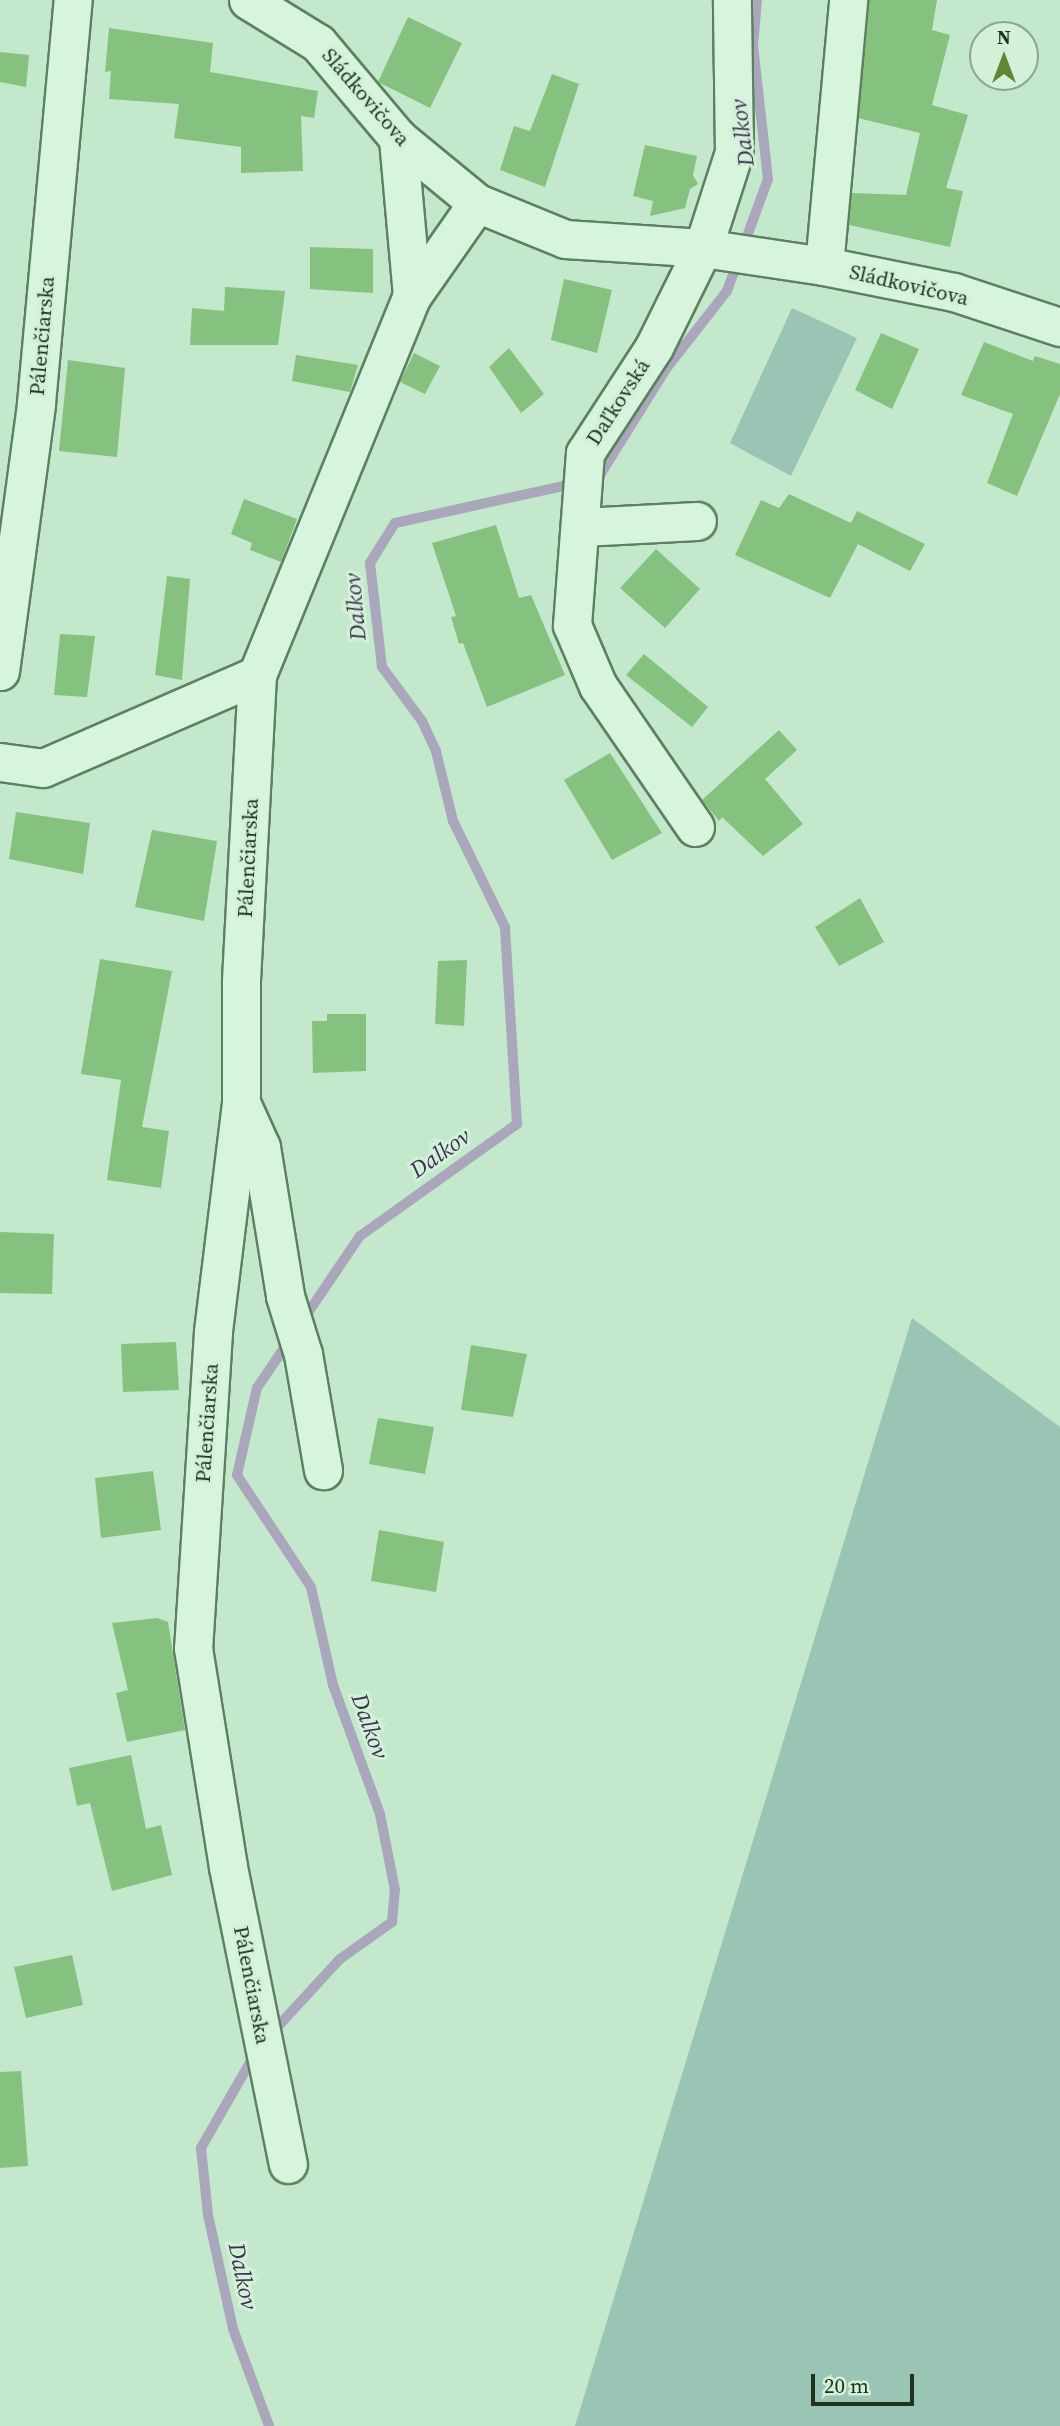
<!DOCTYPE html>
<meta charset="utf-8">
<style>
body{margin:0}
#map{position:relative;width:1060px;height:2426px;overflow:hidden;background:#c4e8cc;font-family:"Source Serif 4",serif}
div>[style]{position:absolute}
.green>*{inset:0;background:#9ac5b4}
.stream>*{height:10px;margin:-5px;padding:0 5px;transform-origin:5px;border-radius:5px;background:#aaa6bc}
.building>*{inset:0;background:#85c27f}
.roads{filter:drop-shadow(2px 0 #5d815e) drop-shadow(-2px 0 #5d815e) drop-shadow(0 2px #5d815e) drop-shadow(0 -2px #5d815e)}
.minor>*{height:37px;margin:-18.5px;padding:0 18.5px;transform-origin:18.5px;border-radius:18.5px;background:#d7f4dc}
span{translate:-50% -50%;white-space:nowrap;text-align:center;line-height:1.15;-webkit-text-stroke:6px #d3f1d9;paint-order:stroke}
.street-label{font-size:21px;color:#1f331f}
.water-label{font-size:23px;color:#3e3051;font-style:italic}
.north{position:absolute;left:969px;top:21px;width:70px;height:70px;box-sizing:border-box;background:#d3f1d9;border:2px solid #8ba58f;border-radius:50%;rotate:0deg;font-size:19px;font-weight:700;line-height:28px;text-align:center;color:#1f331f}
.north::after{content:'';display:block;margin:auto;width:24px;height:32px;background:#5f8834;clip-path:polygon(50% 0,100% 100%,50% 72%,0 100%)}
.scale{position:absolute;left:811px;top:2374px;width:103px;height:32px;box-sizing:border-box;border:4px solid #1f331f;border-top:0;padding-left:9px;font-size:21px;line-height:24px;white-space:nowrap;color:#1f331f;-webkit-text-stroke:5px #d3f1d9;paint-order:stroke}
</style>
<div id="map">
<div class="green">
<i style="clip-path:polygon(792px 308px,857px 338px,791px 476px,730px 443px)"></i>
<i style="clip-path:polygon(912px 1318px,1060px 1427px,1060px 2426px,575px 2426px)"></i>
</div>
<div class="stream">
<i style="left:593px;top:479px;width:5px;rotate:-11deg"></i>
<i style="left:598px;top:478px;width:128px;rotate:-58deg"></i>
<i style="left:666px;top:369px;width:99px;rotate:-52deg"></i>
<i style="left:727px;top:291px;width:119px;rotate:-69.9deg"></i>
<i style="left:768px;top:179px;width:134px;rotate:-96.4deg"></i>
<i style="left:753px;top:46px;width:46px;rotate:-85deg"></i>
<i style="left:301px;top:1323px;width:105px;rotate:-55.9deg"></i>
<i style="left:360px;top:1236px;width:193px;rotate:-35.5deg"></i>
<i style="left:517px;top:1124px;width:197px;rotate:-93.5deg"></i>
<i style="left:505px;top:927px;width:118px;rotate:-116.1deg"></i>
<i style="left:453px;top:821px;width:72px;rotate:-103.7deg"></i>
<i style="left:436px;top:751px;width:33px;rotate:-115deg"></i>
<i style="left:422px;top:721px;width:67px;rotate:-126.5deg"></i>
<i style="left:382px;top:667px;width:105px;rotate:-96.6deg"></i>
<i style="left:370px;top:563px;width:47px;rotate:-58deg"></i>
<i style="left:395px;top:523px;width:186px;rotate:-12.4deg"></i>
<i style="left:271px;top:2034px;width:102px;rotate:-47.4deg"></i>
<i style="left:340px;top:1959px;width:64px;rotate:-35.4deg"></i>
<i style="left:392px;top:1922px;width:32px;rotate:-85deg"></i>
<i style="left:395px;top:1890px;width:77px;rotate:-101.2deg"></i>
<i style="left:380px;top:1814px;width:137px;rotate:-110deg"></i>
<i style="left:333px;top:1685px;width:100px;rotate:-102.7deg"></i>
<i style="left:311px;top:1587px;width:134px;rotate:-123.5deg"></i>
<i style="left:237px;top:1475px;width:89px;rotate:-77.1deg"></i>
<i style="left:257px;top:1388px;width:59px;rotate:-56deg"></i>
<i style="left:256px;top:2052px;width:111px;rotate:119.8deg"></i>
<i style="left:201px;top:2148px;width:67px;rotate:84deg"></i>
<i style="left:208px;top:2215px;width:117px;rotate:77.6deg"></i>
<i style="left:233px;top:2329px;width:103px;rotate:69.6deg"></i>
</div>
<div class="building">
<i style="clip-path:polygon(869px 0,937px 0,932px 30px,950px 35px,932px 105px,968px 115px,946px 188px,963px 191px,950px 247px,849px 225px,852px 193px,906px 195px,920px 133px,858px 118px)"></i>
<i style="clip-path:polygon(408px 17px,462px 43px,430px 108px,378px 82px)"></i>
<i style="clip-path:polygon(109px 28px,213px 43px,210px 72px,318px 91px,314px 118px,301px 116px,303px 171px,241px 173px,241px 147px,174px 138px,179px 104px,109px 99px,111px 71px,105px 72px)"></i>
<i style="clip-path:polygon(0 52px,29px 55px,26px 87px,0 82px)"></i>
<i style="clip-path:polygon(552px 74px,579px 84px,545px 187px,500px 170px,514px 126px,530px 131px)"></i>
<i style="clip-path:polygon(645px 145px,697px 156px,693px 175px,698px 184px,690px 189px,685px 208px,650px 216px,653px 201px,633px 196px)"></i>
<i style="clip-path:polygon(310px 247px,373px 249px,373px 293px,310px 289px)"></i>
<i style="clip-path:polygon(564px 279px,612px 290px,597px 353px,551px 340px)"></i>
<i style="clip-path:polygon(225px 287px,285px 291px,278px 345px,190px 345px,192px 308px,224px 311px)"></i>
<i style="clip-path:polygon(881px 333px,919px 349px,892px 409px,855px 390px)"></i>
<i style="clip-path:polygon(984px 342px,1033px 361px,1035px 356px,1060px 364px,1060px 394px,1017px 496px,987px 483px,1013px 414px,961px 395px)"></i>
<i style="clip-path:polygon(509px 348px,544px 394px,521px 413px,489px 367px)"></i>
<i style="clip-path:polygon(414px 353px,440px 366px,425px 394px,400px 382px)"></i>
<i style="clip-path:polygon(296px 355px,358px 365px,350px 392px,292px 381px)"></i>
<i style="clip-path:polygon(68px 360px,125px 368px,117px 457px,59px 451px)"></i>
<i style="clip-path:polygon(789px 494px,851px 523px,857px 511px,925px 544px,910px 571px,858px 544px,830px 598px,735px 555px,761px 500px,779px 508px)"></i>
<i style="clip-path:polygon(244px 499px,297px 519px,281px 562px,250px 550px,252px 543px,231px 534px)"></i>
<i style="clip-path:polygon(496px 525px,519px 598px,531px 595px,565px 675px,487px 707px,463px 643px,459px 644px,451px 617px,456px 616px,432px 543px)"></i>
<i style="clip-path:polygon(656px 549px,700px 589px,665px 628px,620px 588px)"></i>
<i style="clip-path:polygon(167px 576px,190px 579px,182px 680px,155px 675px)"></i>
<i style="clip-path:polygon(60px 634px,95px 636px,87px 697px,54px 695px)"></i>
<i style="clip-path:polygon(644px 654px,708px 707px,692px 727px,626px 675px)"></i>
<i style="clip-path:polygon(779px 730px,797px 750px,765px 779px,803px 824px,763px 856px,722px 817px,719px 821px,702px 800px)"></i>
<i style="clip-path:polygon(610px 753px,662px 833px,612px 860px,564px 780px)"></i>
<i style="clip-path:polygon(16px 812px,90px 823px,83px 874px,9px 859px)"></i>
<i style="clip-path:polygon(152px 830px,217px 841px,204px 921px,135px 907px)"></i>
<i style="clip-path:polygon(860px 898px,884px 942px,839px 966px,815px 927px)"></i>
<i style="clip-path:polygon(100px 959px,172px 971px,142px 1127px,169px 1131px,161px 1188px,107px 1180px,121px 1080px,81px 1074px)"></i>
<i style="clip-path:polygon(467px 960px,464px 1026px,435px 1024px,438px 961px)"></i>
<i style="clip-path:polygon(327px 1014px,366px 1014px,366px 1071px,313px 1073px,312px 1021px,327px 1021px)"></i>
<i style="clip-path:polygon(0 1232px,54px 1234px,52px 1294px,0 1293px)"></i>
<i style="clip-path:polygon(176px 1342px,179px 1390px,123px 1392px,121px 1344px)"></i>
<i style="clip-path:polygon(471px 1345px,527px 1354px,513px 1417px,461px 1410px)"></i>
<i style="clip-path:polygon(378px 1418px,434px 1427px,425px 1474px,369px 1464px)"></i>
<i style="clip-path:polygon(153px 1471px,161px 1530px,101px 1538px,95px 1478px)"></i>
<i style="clip-path:polygon(379px 1530px,444px 1542px,436px 1592px,371px 1581px)"></i>
<i style="clip-path:polygon(157px 1618px,168px 1622px,185px 1730px,127px 1742px,116px 1693px,128px 1690px,112px 1623px)"></i>
<i style="clip-path:polygon(131px 1755px,146px 1829px,161px 1825px,172px 1875px,112px 1891px,90px 1803px,77px 1806px,69px 1768px)"></i>
<i style="clip-path:polygon(72px 1955px,83px 2005px,26px 2018px,14px 1967px)"></i>
<i style="clip-path:polygon(21px 2071px,28px 2166px,0 2168px,0 2072px)"></i>
</div>
<div class="roads">
<div class="minor">
<i style="left:248px;top:0;width:82px;rotate:31.6deg"></i>
<i style="left:318px;top:43px;width:124px;rotate:49.9deg"></i>
<i style="left:398px;top:138px;width:102px;rotate:39.4deg"></i>
<i style="left:477px;top:203px;width:95px;rotate:22.2deg"></i>
<i style="left:565px;top:239px;width:138px;rotate:3.7deg"></i>
<i style="left:703px;top:248px;width:122px;rotate:8.5deg"></i>
<i style="left:824px;top:266px;width:133px;rotate:11.3deg"></i>
<i style="left:954px;top:292px;width:112px;rotate:18.3deg"></i>
<i style="left:824px;top:266px;width:267px;rotate:-84.8deg"></i>
<i style="left:412px;top:296px;width:113px;rotate:-55deg"></i>
<i style="left:581px;top:527px;width:116px;rotate:-3deg"></i>
<i style="left:0;top:671px;width:270px;rotate:-82.3deg"></i>
<i style="left:36px;top:403px;width:405px;rotate:-84.8deg"></i>
<i style="left:257px;top:675px;width:308px;rotate:93deg"></i>
<i style="left:241px;top:983px;width:120px;rotate:90deg"></i>
<i style="left:241px;top:1103px;width:231px;rotate:97deg"></i>
<i style="left:213px;top:1332px;width:317px;rotate:93.6deg"></i>
<i style="left:193px;top:1648px;width:222px;rotate:80.9deg"></i>
<i style="left:228px;top:1867px;width:303px;rotate:78.6deg"></i>
<i style="left:0;top:762px;width:43px;rotate:7.9deg"></i>
<i style="left:43px;top:768px;width:233px;rotate:-23.5deg"></i>
<i style="left:257px;top:675px;width:409px;rotate:-67.8deg"></i>
<i style="left:412px;top:296px;width:159px;rotate:-95.1deg"></i>
<i style="left:695px;top:827px;width:171px;rotate:-124.5deg"></i>
<i style="left:598px;top:686px;width:66px;rotate:-113.1deg"></i>
<i style="left:572px;top:625px;width:172px;rotate:-85.7deg"></i>
<i style="left:585px;top:453px;width:126px;rotate:-56.9deg"></i>
<i style="left:654px;top:347px;width:110px;rotate:-63.7deg"></i>
<i style="left:703px;top:248px;width:101px;rotate:-72.1deg"></i>
<i style="left:734px;top:152px;width:152px;rotate:-90.8deg"></i>
<i style="left:241px;top:1103px;width:48px;rotate:65.6deg"></i>
<i style="left:261px;top:1147px;width:151px;rotate:80.8deg"></i>
<i style="left:285px;top:1296px;width:61px;rotate:72.8deg"></i>
<i style="left:303px;top:1354px;width:118px;rotate:80.2deg"></i>
</div>
</div>
<div class="street-label">
<span style="left:366px;top:97px;rotate:49deg">Sládkovičova</span>
<span style="left:909px;top:285px;rotate:13deg">Sládkovičova</span>
<span style="left:42px;top:336px;rotate:-85deg">Pálenčiarska</span>
<span style="left:618px;top:402px;rotate:-57deg">Daľkovská</span>
<span style="left:248px;top:858px;rotate:-87deg">Pálenčiarska</span>
<span style="left:207px;top:1423px;rotate:-86deg">Pálenčiarska</span>
<span style="left:252px;top:1985px;rotate:79deg">Pálenčiarska</span>
</div>
<div class="water-label">
<span style="left:742px;top:133px;rotate:-97deg">Dalkov</span>
<span style="left:355px;top:607px;rotate:-95deg">Dalkov</span>
<span style="left:440px;top:1153px;rotate:-35deg">Dalkov</span>
<span style="left:370px;top:1726px;rotate:70deg">Dalkov</span>
<span style="left:243px;top:2276px;rotate:78deg">Dalkov</span>
</div>
<div class="north">N</div>
<div class="scale">20 m</div>
</div>
